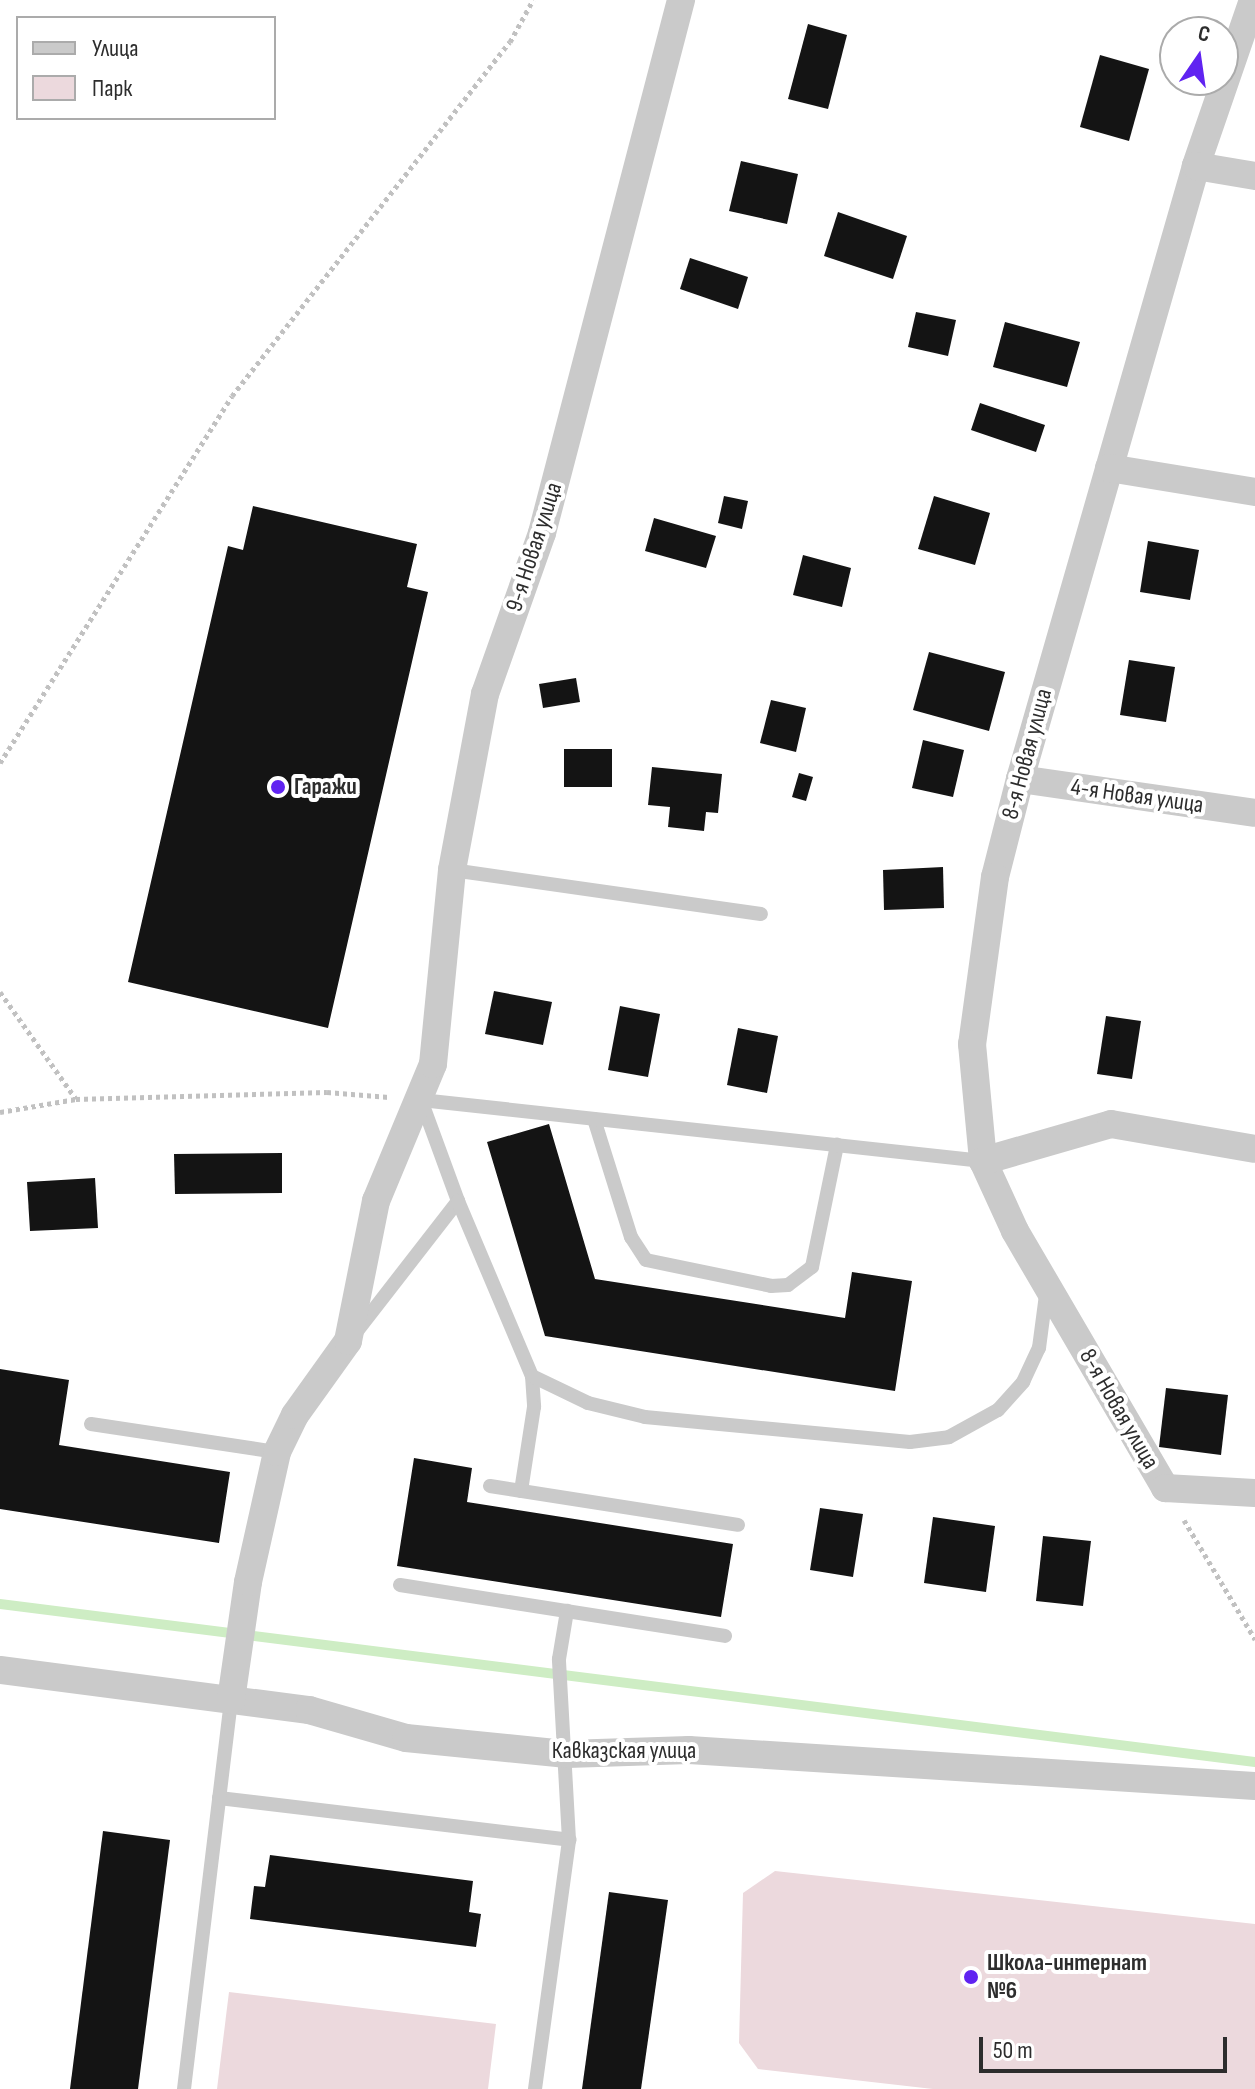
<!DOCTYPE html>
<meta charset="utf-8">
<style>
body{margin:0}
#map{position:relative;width:1255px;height:2089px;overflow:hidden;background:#fff;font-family:"Sofia Sans Condensed",sans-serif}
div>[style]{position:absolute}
.green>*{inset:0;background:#ecd9dd}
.stream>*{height:10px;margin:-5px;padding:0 5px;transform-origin:5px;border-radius:5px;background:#ceedc4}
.building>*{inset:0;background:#141414}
.path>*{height:5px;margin-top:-2.5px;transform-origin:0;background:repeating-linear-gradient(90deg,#c1c1c1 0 4px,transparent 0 8px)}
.service>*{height:14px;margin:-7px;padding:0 7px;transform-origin:7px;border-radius:7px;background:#cacaca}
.minor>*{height:28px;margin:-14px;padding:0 14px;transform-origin:14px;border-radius:14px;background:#cacaca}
.dots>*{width:22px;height:22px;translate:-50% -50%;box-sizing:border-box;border:4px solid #fff;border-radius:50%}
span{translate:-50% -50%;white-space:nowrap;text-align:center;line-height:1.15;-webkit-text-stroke:8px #fff;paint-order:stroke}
.street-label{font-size:24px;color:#2d2d2d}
.poi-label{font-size:24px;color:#2d2d2d;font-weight:700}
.left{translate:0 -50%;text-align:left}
.legend{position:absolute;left:16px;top:16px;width:260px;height:104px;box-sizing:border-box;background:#fff;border:2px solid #ababab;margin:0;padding:10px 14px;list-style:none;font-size:24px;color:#2d2d2d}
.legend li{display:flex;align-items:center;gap:16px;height:40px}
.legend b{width:40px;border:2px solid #ababab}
.north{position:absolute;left:1159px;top:16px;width:80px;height:80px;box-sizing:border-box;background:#fff;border:2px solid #ababab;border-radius:50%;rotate:13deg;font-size:22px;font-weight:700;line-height:32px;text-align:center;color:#2d2d2d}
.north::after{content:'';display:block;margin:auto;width:28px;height:36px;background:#6023f1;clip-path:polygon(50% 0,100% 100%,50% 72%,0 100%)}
.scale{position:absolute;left:979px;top:2037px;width:248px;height:36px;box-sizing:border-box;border:4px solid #2d2d2d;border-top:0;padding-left:10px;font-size:24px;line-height:28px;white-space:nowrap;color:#2d2d2d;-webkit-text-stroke:6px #fff;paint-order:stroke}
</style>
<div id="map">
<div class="green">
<i style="clip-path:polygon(775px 1871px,1255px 1924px,1255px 2089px,933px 2089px,758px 2069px,739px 2043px,743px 1893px)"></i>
<i style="clip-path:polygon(229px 1992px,496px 2024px,488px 2089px,217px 2089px)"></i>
</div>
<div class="stream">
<i style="left:0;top:1604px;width:1265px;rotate:7.18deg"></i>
</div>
<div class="building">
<i style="clip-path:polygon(808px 24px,847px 35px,828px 109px,788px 99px)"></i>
<i style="clip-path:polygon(1100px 55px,1149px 69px,1129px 141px,1080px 127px)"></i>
<i style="clip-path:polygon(741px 161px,798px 174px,787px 224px,729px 211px)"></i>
<i style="clip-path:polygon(838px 212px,907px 236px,893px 279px,824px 256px)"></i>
<i style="clip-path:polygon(690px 258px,748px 277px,738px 309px,680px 289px)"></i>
<i style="clip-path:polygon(916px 312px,956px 320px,948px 356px,908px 347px)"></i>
<i style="clip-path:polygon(1005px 322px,1080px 342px,1067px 387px,993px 367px)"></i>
<i style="clip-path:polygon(980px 403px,1045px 425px,1036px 452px,971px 430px)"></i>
<i style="clip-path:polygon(724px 496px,748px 501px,742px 529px,718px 523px)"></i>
<i style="clip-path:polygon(934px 496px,990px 513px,975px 565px,918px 549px)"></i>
<i style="clip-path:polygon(253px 506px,417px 544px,407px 587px,428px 592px,328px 1028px,128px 982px,228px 546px,243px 550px)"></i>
<i style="clip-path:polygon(654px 518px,716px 536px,706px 568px,645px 551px)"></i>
<i style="clip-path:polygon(1148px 541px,1199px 550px,1190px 600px,1140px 592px)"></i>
<i style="clip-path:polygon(803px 555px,851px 568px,842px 607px,793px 595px)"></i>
<i style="clip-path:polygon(929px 652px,1005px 672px,989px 731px,913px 710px)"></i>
<i style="clip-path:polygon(1129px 660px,1175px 667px,1166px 722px,1120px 715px)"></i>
<i style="clip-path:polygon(576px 678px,580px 702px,543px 708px,539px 684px)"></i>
<i style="clip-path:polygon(771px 700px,806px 708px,796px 752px,760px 743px)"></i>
<i style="clip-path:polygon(923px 740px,964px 750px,953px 797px,912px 788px)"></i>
<i style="clip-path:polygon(564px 749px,612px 749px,612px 787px,564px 787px)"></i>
<i style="clip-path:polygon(652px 767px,722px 774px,718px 813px,706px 812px,704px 831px,668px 827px,670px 807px,648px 805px)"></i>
<i style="clip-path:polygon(799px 773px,813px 777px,806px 801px,792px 797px)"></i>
<i style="clip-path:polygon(943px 867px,944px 908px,884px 910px,883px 870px)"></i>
<i style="clip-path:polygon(494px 991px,552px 1002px,543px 1045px,485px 1034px)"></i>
<i style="clip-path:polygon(620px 1006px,660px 1014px,648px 1077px,608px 1070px)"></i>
<i style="clip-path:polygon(1106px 1016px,1141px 1021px,1132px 1079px,1097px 1074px)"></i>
<i style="clip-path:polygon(738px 1028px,778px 1036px,767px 1093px,727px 1085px)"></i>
<i style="clip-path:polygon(549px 1124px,595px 1279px,845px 1318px,852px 1272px,912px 1281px,895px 1391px,545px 1336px,487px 1142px)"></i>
<i style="clip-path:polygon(282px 1153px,282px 1193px,175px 1194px,174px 1154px)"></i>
<i style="clip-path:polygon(95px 1178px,98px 1228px,30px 1231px,27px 1182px)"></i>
<i style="clip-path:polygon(0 1369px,69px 1380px,59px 1445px,230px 1472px,219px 1543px,0 1509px)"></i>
<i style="clip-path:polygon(1166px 1388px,1228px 1395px,1221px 1455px,1159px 1447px)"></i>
<i style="clip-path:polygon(414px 1458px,472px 1468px,467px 1502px,733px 1544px,721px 1617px,397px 1566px)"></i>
<i style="clip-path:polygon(820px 1508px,863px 1514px,853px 1577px,810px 1570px)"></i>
<i style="clip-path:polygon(933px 1517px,995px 1526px,986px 1592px,924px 1583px)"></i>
<i style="clip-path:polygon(1043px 1536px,1091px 1541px,1083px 1606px,1036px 1601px)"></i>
<i style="clip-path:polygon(103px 1831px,170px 1840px,138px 2089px,70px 2089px)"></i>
<i style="clip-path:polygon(270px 1855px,473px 1881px,469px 1912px,481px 1914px,476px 1947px,250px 1919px,254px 1886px,265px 1887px)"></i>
<i style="clip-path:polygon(609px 1892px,668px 1900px,641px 2089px,582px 2089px)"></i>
</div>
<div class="path">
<i style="left:0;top:763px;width:434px;rotate:-57.7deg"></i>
<i style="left:232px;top:396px;width:450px;rotate:-51.9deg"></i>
<i style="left:510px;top:42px;width:48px;rotate:-61.3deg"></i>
<i style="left:0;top:992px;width:131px;rotate:54.6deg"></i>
<i style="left:0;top:1112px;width:77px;rotate:-9.7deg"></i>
<i style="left:76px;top:1099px;width:251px;rotate:-1.6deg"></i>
<i style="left:327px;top:1092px;width:62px;rotate:4.6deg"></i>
<i style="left:1184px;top:1520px;width:139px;rotate:59.2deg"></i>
</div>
<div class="service">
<i style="left:452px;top:870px;width:312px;rotate:8.1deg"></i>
<i style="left:594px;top:1119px;width:124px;rotate:72.6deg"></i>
<i style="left:631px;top:1237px;width:27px;rotate:57deg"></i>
<i style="left:646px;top:1260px;width:128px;rotate:11.7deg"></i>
<i style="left:771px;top:1286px;width:17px;rotate:-3deg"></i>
<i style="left:788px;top:1285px;width:30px;rotate:-37deg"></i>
<i style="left:812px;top:1267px;width:125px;rotate:-78.4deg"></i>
<i style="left:458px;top:1201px;width:108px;rotate:-110.1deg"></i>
<i style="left:421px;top:1100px;width:565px;rotate:6.19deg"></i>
<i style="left:354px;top:1335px;width:170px;rotate:-52.2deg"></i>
<i style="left:458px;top:1201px;width:190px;rotate:67.1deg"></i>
<i style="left:532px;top:1376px;width:31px;rotate:86deg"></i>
<i style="left:534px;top:1407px;width:85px;rotate:98.8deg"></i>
<i style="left:532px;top:1376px;width:62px;rotate:25.7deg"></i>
<i style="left:588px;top:1403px;width:59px;rotate:13.8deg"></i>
<i style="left:645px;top:1417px;width:266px;rotate:5.4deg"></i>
<i style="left:910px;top:1442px;width:39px;rotate:-7deg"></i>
<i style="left:949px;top:1437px;width:56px;rotate:-28.9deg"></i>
<i style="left:998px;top:1410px;width:38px;rotate:-48deg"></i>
<i style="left:1023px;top:1382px;width:38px;rotate:-65deg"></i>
<i style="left:1039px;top:1348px;width:53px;rotate:-82.5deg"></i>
<i style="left:91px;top:1424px;width:188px;rotate:8.6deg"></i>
<i style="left:490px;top:1486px;width:251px;rotate:8.9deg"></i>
<i style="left:400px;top:1585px;width:329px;rotate:8.9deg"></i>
<i style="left:219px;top:1798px;width:353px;rotate:6.8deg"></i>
<i style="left:184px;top:2089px;width:392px;rotate:-83.1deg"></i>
<i style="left:535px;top:2089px;width:251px;rotate:-82.2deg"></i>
<i style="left:569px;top:1840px;width:181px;rotate:-93.2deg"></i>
<i style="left:559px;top:1659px;width:49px;rotate:-80.5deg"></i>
</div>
<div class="minor">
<i style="left:1253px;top:0;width:176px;rotate:109deg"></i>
<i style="left:1196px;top:166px;width:638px;rotate:106.02deg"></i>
<i style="left:1020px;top:779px;width:101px;rotate:104.3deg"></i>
<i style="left:995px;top:877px;width:169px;rotate:97.8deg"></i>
<i style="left:972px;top:1044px;width:118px;rotate:84.6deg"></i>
<i style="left:983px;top:1161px;width:77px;rotate:65.4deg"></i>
<i style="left:1015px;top:1231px;width:298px;rotate:59.7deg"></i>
<i style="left:1165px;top:1488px;width:90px;rotate:3.2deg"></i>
<i style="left:1196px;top:166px;width:60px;rotate:9.6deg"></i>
<i style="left:1109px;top:468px;width:148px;rotate:9.3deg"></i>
<i style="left:1020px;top:779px;width:237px;rotate:8.2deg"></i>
<i style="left:983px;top:1161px;width:133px;rotate:-16.1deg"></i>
<i style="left:1111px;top:1124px;width:146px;rotate:9.8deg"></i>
<i style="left:0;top:1670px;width:312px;rotate:7.4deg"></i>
<i style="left:309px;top:1710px;width:101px;rotate:16.1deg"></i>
<i style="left:406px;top:1738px;width:162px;rotate:5.7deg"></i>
<i style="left:567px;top:1754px;width:122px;rotate:-1.9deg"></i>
<i style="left:689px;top:1750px;width:567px;rotate:3.64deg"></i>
<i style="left:231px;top:1700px;width:119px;rotate:-81.8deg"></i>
<i style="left:248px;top:1582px;width:133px;rotate:-77.4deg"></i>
<i style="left:277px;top:1452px;width:41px;rotate:-64.1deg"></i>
<i style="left:295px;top:1415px;width:91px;rotate:-54.4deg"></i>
<i style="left:348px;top:1341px;width:143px;rotate:-78.7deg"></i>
<i style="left:376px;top:1201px;width:148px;rotate:-67.4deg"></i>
<i style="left:433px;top:1064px;width:195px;rotate:-84.4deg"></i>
<i style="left:452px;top:870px;width:179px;rotate:-79.4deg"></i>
<i style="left:485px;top:694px;width:171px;rotate:-70.5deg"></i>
<i style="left:542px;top:533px;width:551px;rotate:-75.38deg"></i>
</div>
<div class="dots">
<i style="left:278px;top:787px;background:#6023f1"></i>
<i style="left:971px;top:1977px;background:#6023f1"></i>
</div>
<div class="street-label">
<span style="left:534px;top:547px;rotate:-72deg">9-я Новая улица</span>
<span style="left:1027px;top:754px;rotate:-75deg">8-я Новая улица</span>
<span style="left:1137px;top:796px;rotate:8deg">4-я Новая улица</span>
<span style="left:1119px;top:1409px;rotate:60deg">8-я Новая улица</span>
<span style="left:624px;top:1751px">Кавказская улица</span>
</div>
<div class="poi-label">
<span class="left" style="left:294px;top:787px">Гаражи</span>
<span class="left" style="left:987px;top:1977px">Школа-интернат<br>№6</span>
</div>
<ul class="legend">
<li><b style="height:10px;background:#cacaca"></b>Улица</li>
<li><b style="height:22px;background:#ecd9dd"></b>Парк</li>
</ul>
<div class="north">С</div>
<div class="scale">50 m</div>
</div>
